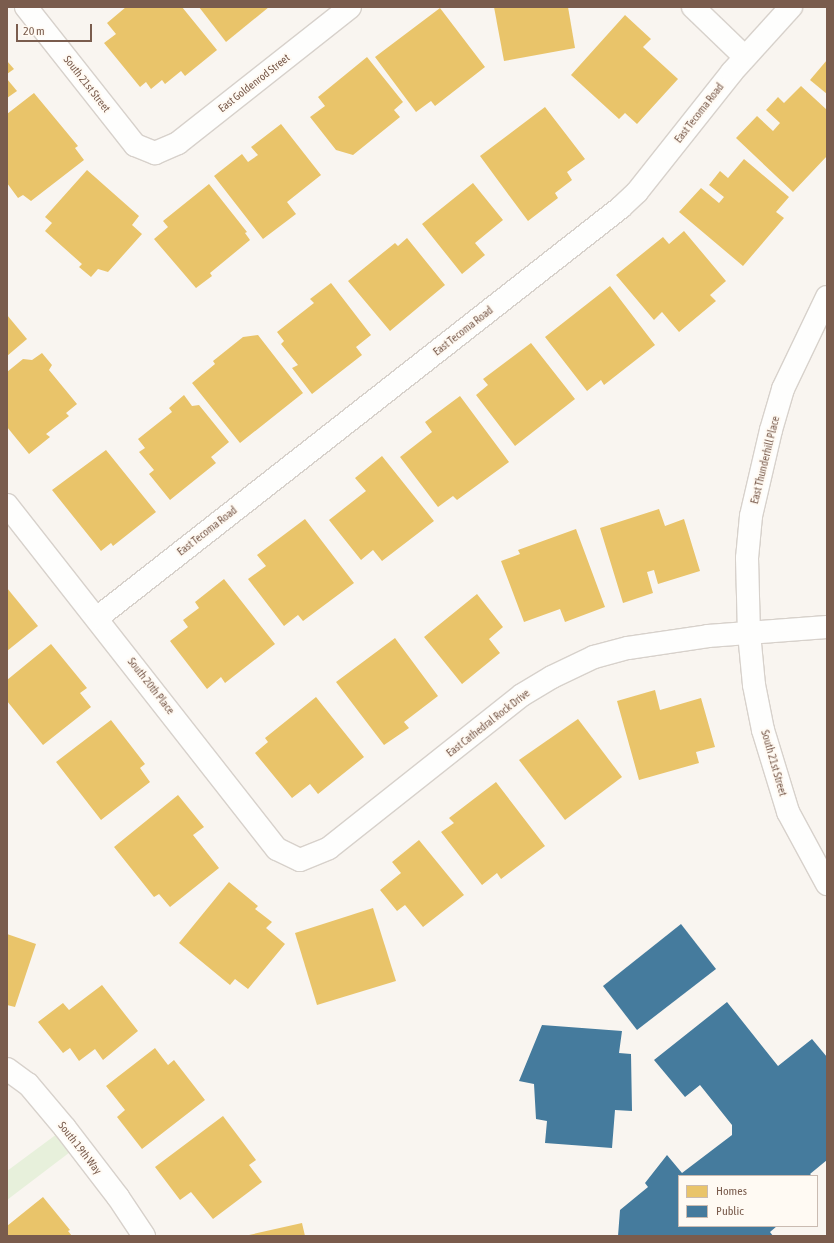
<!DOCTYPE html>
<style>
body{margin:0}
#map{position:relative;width:834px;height:1243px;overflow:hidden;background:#f9f5f0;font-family:"Asap Condensed",sans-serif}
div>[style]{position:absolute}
.green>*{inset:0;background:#e7f0db}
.homes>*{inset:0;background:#e9c46a}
.public>*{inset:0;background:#457b9d}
.roads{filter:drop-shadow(1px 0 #d7d1cb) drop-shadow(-1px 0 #d7d1cb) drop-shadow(0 1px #d7d1cb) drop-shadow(0 -1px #d7d1cb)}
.minor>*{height:22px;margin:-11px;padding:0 11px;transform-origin:11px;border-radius:11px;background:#fefefd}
span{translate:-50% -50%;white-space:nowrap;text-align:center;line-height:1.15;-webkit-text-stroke:4px #fffaf3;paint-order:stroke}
.street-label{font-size:11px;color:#7a5c4d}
.frame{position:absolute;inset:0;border:8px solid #7a5c4d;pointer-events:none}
.legend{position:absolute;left:678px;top:1175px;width:140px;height:52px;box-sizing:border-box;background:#fffaf3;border:1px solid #cabbb1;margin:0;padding:5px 7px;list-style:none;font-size:12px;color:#7a5c4d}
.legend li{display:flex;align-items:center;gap:8px;height:20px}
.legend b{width:20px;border:1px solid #cabbb1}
.scale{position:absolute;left:16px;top:24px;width:76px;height:18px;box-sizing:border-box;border:2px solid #7a5c4d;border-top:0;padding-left:5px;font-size:12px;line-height:14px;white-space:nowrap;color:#7a5c4d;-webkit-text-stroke:3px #fffaf3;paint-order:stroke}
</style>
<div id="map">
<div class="green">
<i style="clip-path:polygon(65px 1128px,78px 1146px,7px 1200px,7px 1171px)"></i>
</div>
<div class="homes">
<i style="clip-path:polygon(126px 7px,182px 7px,217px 50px,185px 76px,181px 71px,165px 84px,162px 80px,151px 89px,146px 82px,140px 87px,104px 43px,116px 34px,107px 23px)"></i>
<i style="clip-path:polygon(199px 7px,269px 7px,226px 42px)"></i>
<i style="clip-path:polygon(494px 7px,568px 7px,575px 48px,504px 61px)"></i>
<i style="clip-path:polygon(440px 8px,485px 67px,435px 106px,431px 101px,416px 112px,375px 57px)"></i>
<i style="clip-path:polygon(625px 15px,651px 39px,643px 47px,678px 79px,637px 124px,625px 113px,619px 119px,571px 75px)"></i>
<i style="clip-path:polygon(367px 57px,403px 102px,394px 110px,400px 117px,353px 155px,336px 150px,310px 117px,325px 106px,318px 97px)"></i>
<i style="clip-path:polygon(827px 60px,827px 94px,810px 80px)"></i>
<i style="clip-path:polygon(7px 61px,14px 69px,7px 74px)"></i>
<i style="clip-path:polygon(7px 79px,17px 91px,7px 98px)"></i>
<i style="clip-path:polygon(801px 86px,827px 110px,827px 156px,793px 192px,736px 138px,757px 116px,773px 131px,780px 123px,766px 110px,778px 97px,784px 103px)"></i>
<i style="clip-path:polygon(34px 93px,78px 146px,75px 148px,84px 160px,31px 201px,23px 195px,18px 198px,7px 183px,7px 114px)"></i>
<i style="clip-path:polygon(545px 107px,585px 159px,567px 172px,572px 180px,555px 193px,558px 198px,528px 221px,480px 156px)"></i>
<i style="clip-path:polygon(281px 124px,321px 175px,287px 202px,296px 214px,263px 239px,214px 176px,242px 154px,248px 162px,258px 155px,251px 147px)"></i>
<i style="clip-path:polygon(744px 159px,789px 197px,776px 212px,784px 218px,743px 266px,679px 212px,701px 188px,719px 203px,724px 197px,709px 185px,720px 171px,728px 178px)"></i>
<i style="clip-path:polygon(87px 170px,139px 216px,132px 225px,142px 234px,108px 272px,98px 269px,91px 277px,79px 267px,82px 264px,45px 231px,52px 223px,45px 217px)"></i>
<i style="clip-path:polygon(473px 183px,503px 220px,475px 243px,485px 255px,462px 274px,422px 224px)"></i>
<i style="clip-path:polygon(209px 184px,247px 232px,245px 233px,250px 240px,210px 273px,212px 276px,196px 288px,154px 239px,168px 227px,163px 221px)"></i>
<i style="clip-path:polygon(684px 231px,726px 281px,710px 295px,716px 301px,679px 332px,662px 312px,654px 320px,616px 275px,663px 237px,669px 244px)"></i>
<i style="clip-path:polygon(407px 238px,445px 285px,390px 331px,348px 281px,395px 243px,398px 246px)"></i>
<i style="clip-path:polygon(331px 283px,371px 335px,356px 347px,362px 355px,312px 394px,292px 368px,298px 365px,281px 344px,284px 341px,277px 332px,314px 303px,310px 299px)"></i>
<i style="clip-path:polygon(610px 286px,655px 345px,604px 385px,601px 380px,587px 391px,545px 337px)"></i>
<i style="clip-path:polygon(7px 315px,27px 339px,7px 356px)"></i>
<i style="clip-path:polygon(258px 335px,303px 393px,240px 443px,192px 383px,215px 364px,213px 361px,243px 337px)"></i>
<i style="clip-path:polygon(531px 343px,575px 399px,515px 446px,476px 395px,488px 385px,483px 379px)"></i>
<i style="clip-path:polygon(42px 353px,52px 365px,49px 370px,77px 404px,66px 413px,69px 416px,46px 434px,50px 437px,29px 454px,7px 427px,7px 372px,23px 359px,32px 360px)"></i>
<i style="clip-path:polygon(184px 395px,192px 406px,199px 405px,229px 442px,211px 457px,216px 463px,170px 500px,149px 474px,154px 470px,139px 452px,145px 448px,138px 439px,172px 412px,169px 408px)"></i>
<i style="clip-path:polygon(460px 396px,509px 462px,457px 500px,453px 496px,438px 507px,400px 457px,432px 432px,425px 422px)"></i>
<i style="clip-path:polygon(106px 450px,156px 512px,113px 546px,111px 543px,101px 551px,52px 490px)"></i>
<i style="clip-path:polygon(382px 456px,434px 521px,382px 561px,373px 550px,361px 560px,329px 520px,366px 491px,355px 478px)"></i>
<i style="clip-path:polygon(659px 509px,665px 526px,684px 519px,700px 571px,658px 584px,654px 570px,647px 572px,653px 593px,623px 603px,600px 528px)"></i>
<i style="clip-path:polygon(305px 519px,354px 583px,303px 621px,298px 615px,284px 626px,248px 579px,266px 566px,257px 555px)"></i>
<i style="clip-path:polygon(576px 529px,605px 607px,565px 622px,560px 609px,524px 622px,501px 561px,520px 554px,518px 550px)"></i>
<i style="clip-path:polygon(224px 579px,275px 644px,225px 683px,221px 677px,207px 689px,170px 641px,188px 627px,183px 620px,199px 608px,195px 602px)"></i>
<i style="clip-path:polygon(7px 588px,38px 626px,7px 651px)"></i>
<i style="clip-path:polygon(477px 594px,503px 627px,489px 639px,500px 653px,462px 684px,424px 637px)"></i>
<i style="clip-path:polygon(395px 638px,438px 696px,404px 722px,409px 728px,384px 745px,336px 682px)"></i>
<i style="clip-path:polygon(51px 644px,87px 688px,80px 693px,91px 707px,43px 745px,7px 701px,7px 680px)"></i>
<i style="clip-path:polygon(655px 690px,660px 710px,701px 698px,715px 747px,696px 752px,699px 763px,639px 780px,617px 701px)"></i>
<i style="clip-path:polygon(316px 697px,364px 757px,318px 794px,310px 784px,292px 798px,255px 753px,268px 742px,265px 738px)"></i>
<i style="clip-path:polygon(578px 719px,622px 777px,565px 820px,519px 760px)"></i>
<i style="clip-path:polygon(111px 720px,145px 764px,140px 768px,150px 782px,101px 820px,56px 762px)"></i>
<i style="clip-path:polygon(496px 782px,545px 846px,501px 879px,497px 873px,482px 885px,441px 832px,454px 823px,449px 818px)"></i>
<i style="clip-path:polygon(178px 795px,204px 827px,193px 835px,219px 868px,170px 907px,159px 894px,154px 897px,114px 847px)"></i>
<i style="clip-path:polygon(419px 840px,464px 895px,423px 927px,405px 905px,397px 911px,380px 890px,401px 873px,392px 862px)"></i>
<i style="clip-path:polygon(229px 882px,258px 906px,255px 909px,272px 922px,266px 928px,285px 944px,248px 989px,235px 979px,230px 985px,179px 943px)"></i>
<i style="clip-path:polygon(373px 908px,396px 981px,317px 1005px,295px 933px)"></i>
<i style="clip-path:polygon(7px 934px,36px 944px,15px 1007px,7px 1005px)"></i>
<i style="clip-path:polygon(102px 985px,138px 1031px,103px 1060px,95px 1049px,79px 1061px,70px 1048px,63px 1053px,38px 1022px,63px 1003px,69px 1010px)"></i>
<i style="clip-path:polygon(155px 1048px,168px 1065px,174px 1060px,205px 1100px,142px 1149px,117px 1117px,125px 1110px,106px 1086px)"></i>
<i style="clip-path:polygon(223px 1116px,256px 1160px,249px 1165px,262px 1182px,213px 1219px,191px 1192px,180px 1200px,155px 1167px)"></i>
<i style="clip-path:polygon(43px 1197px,70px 1230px,68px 1231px,72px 1236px,7px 1236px,7px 1226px)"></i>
<i style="clip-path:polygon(302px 1223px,305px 1236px,249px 1236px,249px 1235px)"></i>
</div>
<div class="public">
<i style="clip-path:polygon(681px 924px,716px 969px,637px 1030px,603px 986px)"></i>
<i style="clip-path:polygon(727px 1002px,778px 1066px,812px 1039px,827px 1057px,827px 1160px,810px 1174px,812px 1176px,679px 1176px,679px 1226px,777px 1226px,770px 1232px,773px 1236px,618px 1236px,620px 1210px,648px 1187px,645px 1183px,667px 1155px,682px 1173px,732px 1135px,732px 1125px,700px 1085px,685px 1097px,654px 1060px)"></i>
<i style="clip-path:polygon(542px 1025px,622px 1031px,619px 1053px,631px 1054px,632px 1111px,615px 1110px,612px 1148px,545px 1143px,547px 1121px,536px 1119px,534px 1084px,519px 1081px)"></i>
</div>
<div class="roads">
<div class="minor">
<i style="left:26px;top:7px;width:176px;rotate:51.7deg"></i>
<i style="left:135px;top:145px;width:22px;rotate:22deg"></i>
<i style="left:155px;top:153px;width:25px;rotate:-23deg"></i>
<i style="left:178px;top:143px;width:219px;rotate:-38.3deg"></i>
<i style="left:693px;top:7px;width:72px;rotate:43.9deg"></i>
<i style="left:827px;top:297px;width:102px;rotate:115.6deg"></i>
<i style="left:783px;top:389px;width:43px;rotate:106.3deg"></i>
<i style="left:771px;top:430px;width:88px;rotate:103.1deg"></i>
<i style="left:751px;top:516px;width:42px;rotate:95.4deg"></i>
<i style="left:747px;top:558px;width:75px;rotate:88.5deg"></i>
<i style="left:749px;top:633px;width:52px;rotate:84.5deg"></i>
<i style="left:754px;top:685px;width:46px;rotate:78.7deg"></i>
<i style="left:763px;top:730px;width:86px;rotate:73deg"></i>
<i style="left:788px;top:812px;width:82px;rotate:61.6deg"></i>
<i style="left:7px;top:505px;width:437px;rotate:51.9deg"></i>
<i style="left:277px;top:849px;width:25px;rotate:26deg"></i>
<i style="left:300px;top:860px;width:31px;rotate:-22deg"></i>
<i style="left:329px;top:848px;width:246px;rotate:-38.4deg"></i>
<i style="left:522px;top:695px;width:35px;rotate:-31deg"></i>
<i style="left:552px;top:677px;width:47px;rotate:-25.5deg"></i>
<i style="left:594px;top:657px;width:35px;rotate:-15deg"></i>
<i style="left:628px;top:648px;width:81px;rotate:-8.5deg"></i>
<i style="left:708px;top:636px;width:119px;rotate:-4.3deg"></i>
<i style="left:97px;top:618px;width:665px;rotate:-38.09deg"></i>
<i style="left:620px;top:208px;width:23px;rotate:-43deg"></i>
<i style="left:637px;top:192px;width:153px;rotate:-51.6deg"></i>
<i style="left:732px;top:72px;width:88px;rotate:-47.8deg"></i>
<i style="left:7px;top:1069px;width:26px;rotate:36deg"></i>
<i style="left:28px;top:1084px;width:57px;rotate:49.9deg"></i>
<i style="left:65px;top:1128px;width:87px;rotate:52.5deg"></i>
<i style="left:118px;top:1197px;width:47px;rotate:56.3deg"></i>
</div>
</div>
<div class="street-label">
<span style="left:254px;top:83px;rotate:-38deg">East Goldenrod Street</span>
<span style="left:87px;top:84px;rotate:52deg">South 21st Street</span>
<span style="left:699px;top:113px;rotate:-52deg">East Tecoma Road</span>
<span style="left:463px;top:331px;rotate:-38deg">East Tecoma Road</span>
<span style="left:765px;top:460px;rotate:-76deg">East Thunderhill Place</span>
<span style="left:207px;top:531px;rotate:-38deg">East Tecoma Road</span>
<span style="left:151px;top:686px;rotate:52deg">South 20th Place</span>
<span style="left:488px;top:723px;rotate:-38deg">East Cathedral Rock Drive</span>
<span style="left:774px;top:763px;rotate:74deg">South 21st Street</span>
<span style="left:80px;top:1148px;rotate:52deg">South 19th Way</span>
</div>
<div class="frame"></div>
<ul class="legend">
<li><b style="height:11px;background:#e9c46a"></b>Homes</li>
<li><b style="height:11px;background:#457b9d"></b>Public</li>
</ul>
<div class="scale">20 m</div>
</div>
